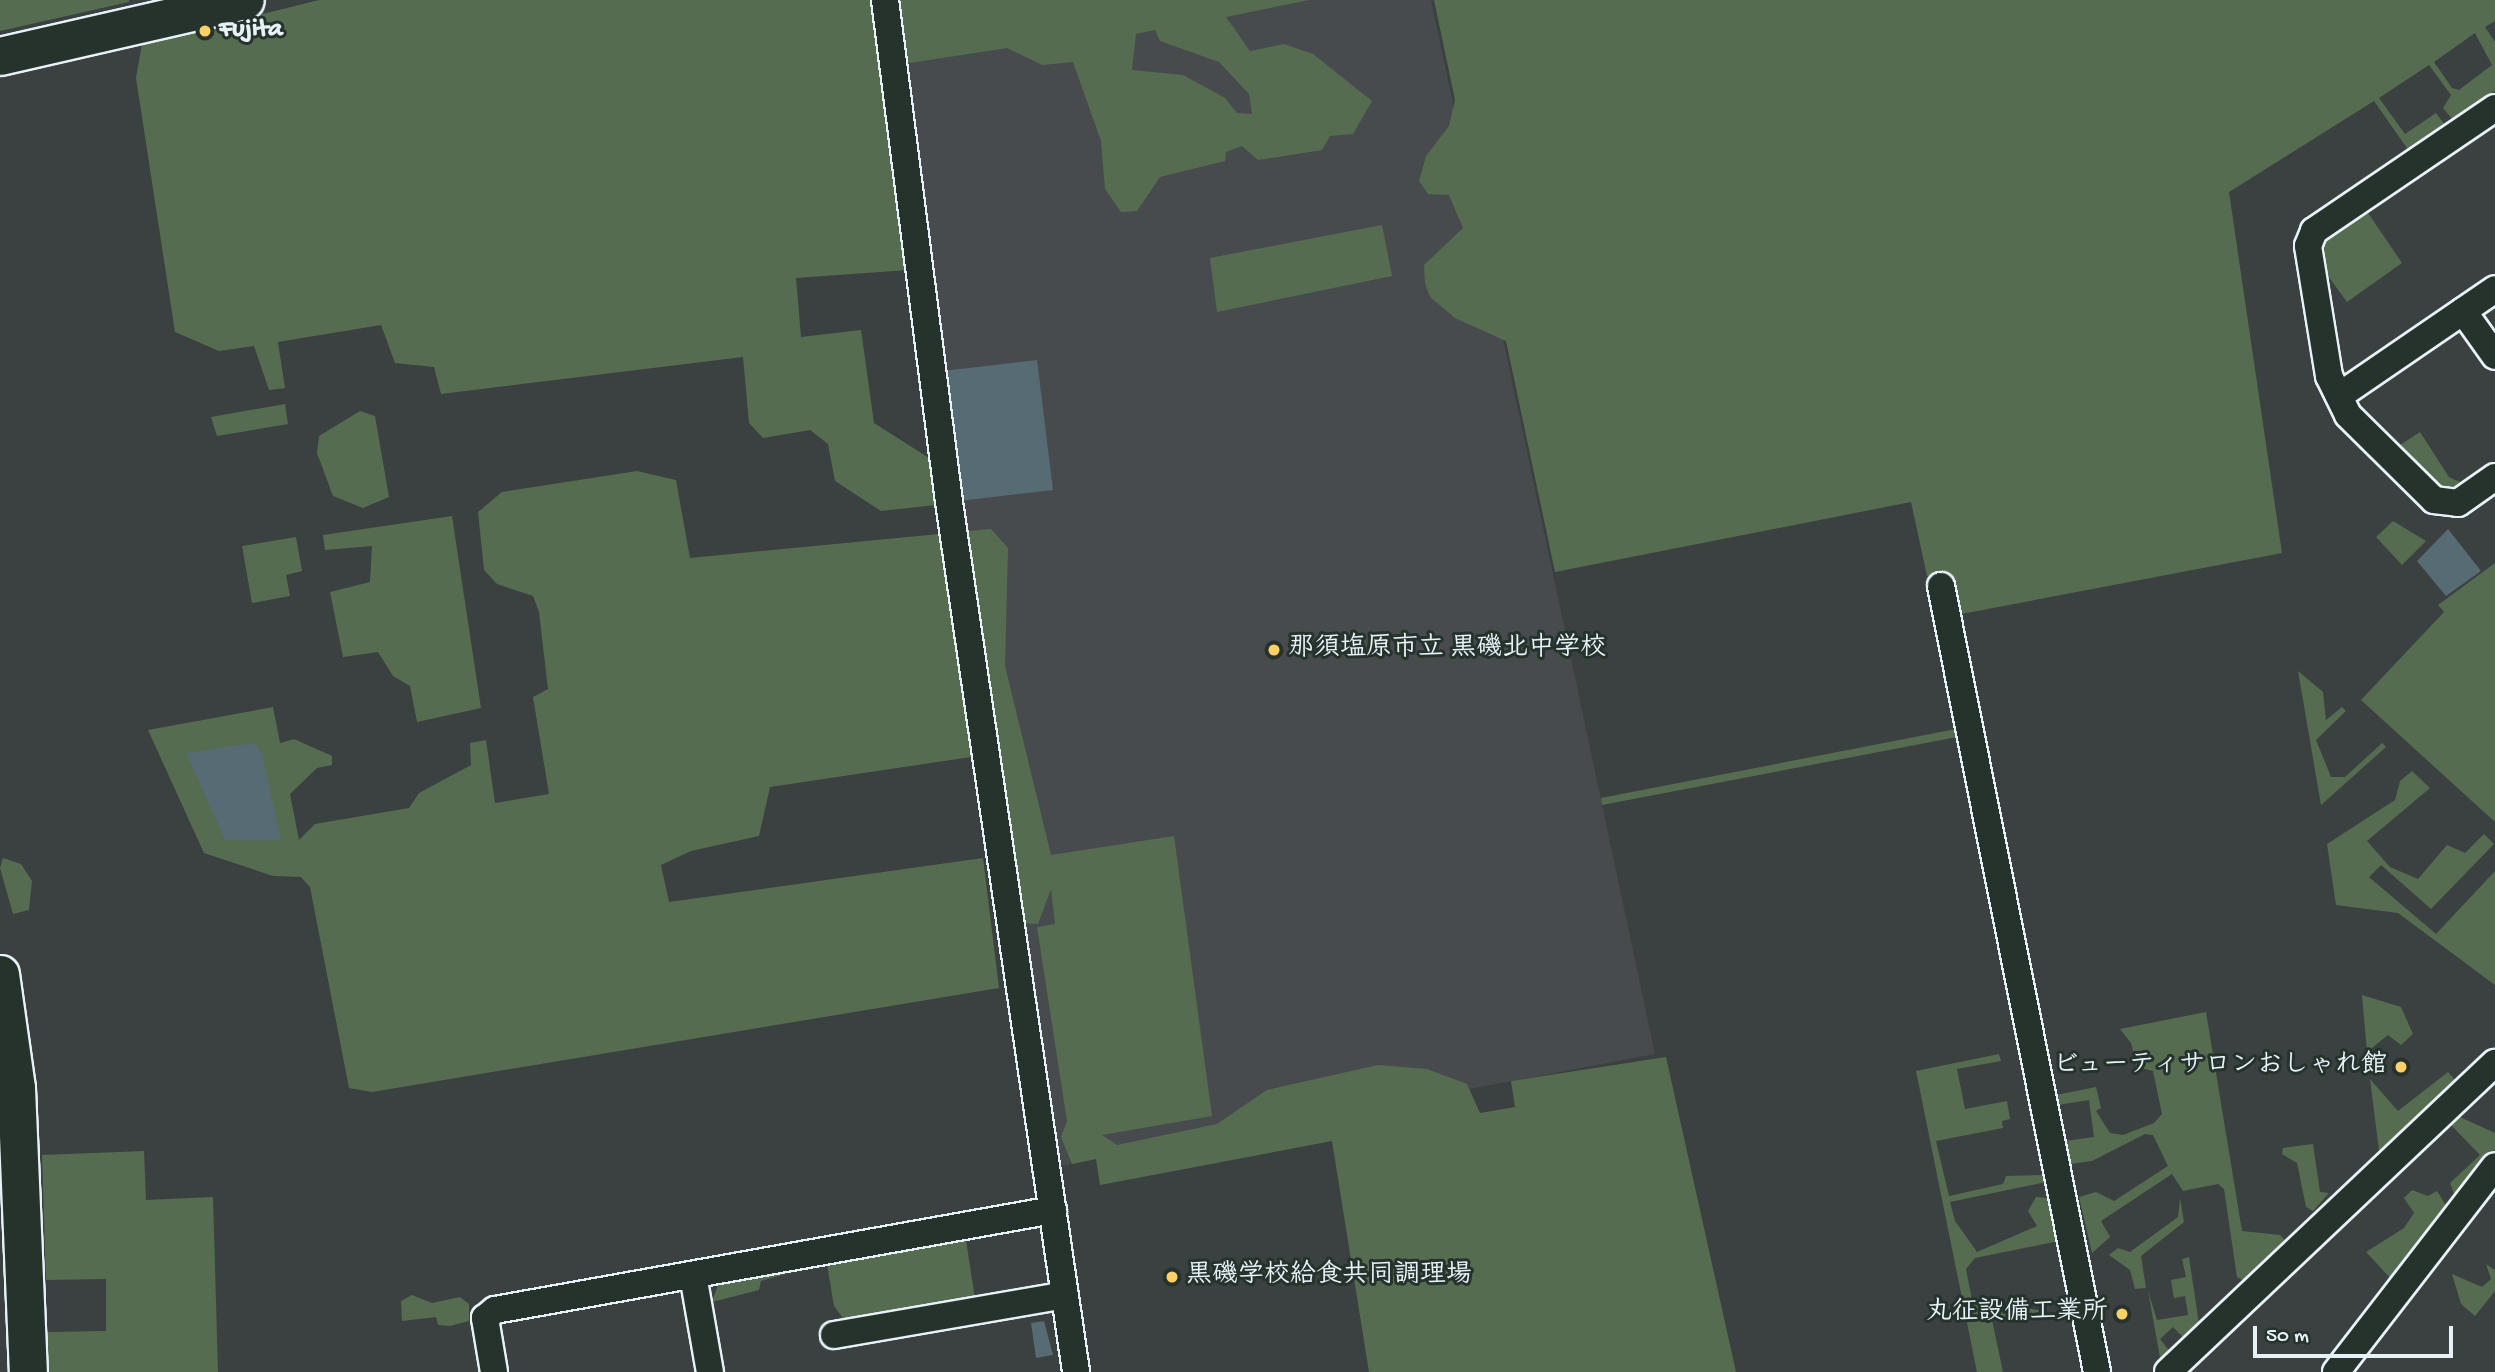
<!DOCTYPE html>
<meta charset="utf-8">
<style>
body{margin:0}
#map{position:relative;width:2495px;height:1372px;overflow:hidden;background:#3a4140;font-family:"Gochi Hand","Klee One",sans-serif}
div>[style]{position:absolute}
.built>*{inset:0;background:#484b4e}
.green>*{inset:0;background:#566c51}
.water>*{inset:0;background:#566b74}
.roads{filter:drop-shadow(2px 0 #e8f1f8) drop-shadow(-2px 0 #e8f1f8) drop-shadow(0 2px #e8f1f8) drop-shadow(0 -2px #e8f1f8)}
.street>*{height:26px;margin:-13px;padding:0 13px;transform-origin:13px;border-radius:13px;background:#26332d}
.secondary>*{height:37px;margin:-18.5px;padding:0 18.5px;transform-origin:18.5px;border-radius:18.5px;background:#26332d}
.dots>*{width:19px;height:19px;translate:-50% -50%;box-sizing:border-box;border:4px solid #26332d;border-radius:50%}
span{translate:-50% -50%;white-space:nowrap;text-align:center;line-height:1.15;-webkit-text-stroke:6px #26332d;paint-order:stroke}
.poi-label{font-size:26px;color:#e8f1f8;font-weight:700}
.left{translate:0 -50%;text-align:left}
.right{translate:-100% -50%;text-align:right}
.scale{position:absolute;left:2253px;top:1326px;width:200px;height:32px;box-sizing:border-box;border:4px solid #e8f1f8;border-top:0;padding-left:9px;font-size:21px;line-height:24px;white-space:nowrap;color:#e8f1f8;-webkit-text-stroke:5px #26332d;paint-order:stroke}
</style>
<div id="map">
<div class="built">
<i style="clip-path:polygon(1216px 0,1431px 0,1655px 1054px,1060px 1166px,956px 502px,904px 57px)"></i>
</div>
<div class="green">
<i style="clip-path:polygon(0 0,129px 0,129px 2px,0 31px)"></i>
<i style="clip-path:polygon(evenodd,319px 0,1309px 0,1226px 17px,1250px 51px,1284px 44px,1313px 54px,1372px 101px,1353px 134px,1330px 136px,1322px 150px,1258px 160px,1242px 146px,1226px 152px,1225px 161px,1160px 177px,1137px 211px,1121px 212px,1105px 189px,1101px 141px,1073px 62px,1042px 65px,1007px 48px,884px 67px,908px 270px,796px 278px,801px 337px,861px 330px,874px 423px,929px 458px,936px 505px,881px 511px,835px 481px,828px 444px,810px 430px,763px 438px,749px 423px,743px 357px,441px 394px,434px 367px,395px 363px,381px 325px,278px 342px,285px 388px,269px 390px,254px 346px,219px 351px,175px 332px,136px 78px,142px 44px,319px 0,1155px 30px,1160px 41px,1219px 62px,1249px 94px,1252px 114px,1237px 113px,1225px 98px,1183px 75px,1132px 70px,1136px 34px,1155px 30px)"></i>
<i style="clip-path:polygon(evenodd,1434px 0,2495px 0,2495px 21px,2485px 27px,2495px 42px,2495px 91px,2453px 120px,2443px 108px,2451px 95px,2429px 65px,2379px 98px,2405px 134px,2436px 113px,2445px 125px,2409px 151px,2374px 101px,2229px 192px,2282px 553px,1956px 615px,1944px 580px,1927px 576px,1911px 502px,1555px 572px,1506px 341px,1455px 318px,1430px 297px,1425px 283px,1424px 265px,1463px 228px,1449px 195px,1428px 194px,1419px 181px,1426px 156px,1449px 126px,1455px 100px,1434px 0,2475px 33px,2492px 65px,2459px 90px,2452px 88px,2434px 62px,2475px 33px)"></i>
<i style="clip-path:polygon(2366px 210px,2402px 263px,2347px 302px,2325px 272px,2324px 239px)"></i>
<i style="clip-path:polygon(1382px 225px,1392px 276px,1217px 312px,1210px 258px)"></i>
<i style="clip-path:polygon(285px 404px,288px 424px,217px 436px,211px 417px)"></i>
<i style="clip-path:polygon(360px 411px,375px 416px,389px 497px,363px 508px,333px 496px,317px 453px,319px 436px)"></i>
<i style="clip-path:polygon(2420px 432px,2449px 477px,2460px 482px,2452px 488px,2432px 488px,2394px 449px)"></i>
<i style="clip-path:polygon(637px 471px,676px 480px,690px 558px,991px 529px,1008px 548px,1005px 666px,1051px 855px,1174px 836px,1212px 1116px,1102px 1135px,1117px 1145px,1217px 1124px,1267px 1090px,1378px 1065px,1427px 1069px,1467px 1084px,1480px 1113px,1515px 1107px,1511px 1081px,1666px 1057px,1736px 1372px,1369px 1372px,1332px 1141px,1100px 1185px,1096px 1159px,1072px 1164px,1061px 1137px,1067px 1121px,1037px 927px,1055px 924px,1051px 889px,1038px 924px,1017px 923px,991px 754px,770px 787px,759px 836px,691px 851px,661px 865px,669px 902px,983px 858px,999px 988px,372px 1092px,349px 1088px,310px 887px,301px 877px,273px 876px,204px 853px,148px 730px,273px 707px,280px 743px,294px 739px,332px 756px,332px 765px,317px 768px,290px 794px,299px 840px,315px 824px,409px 808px,419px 793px,471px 765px,470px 743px,486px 740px,495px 803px,549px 794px,533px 697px,548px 689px,539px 612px,533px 596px,497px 584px,484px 570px,478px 512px,502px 492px)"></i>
<i style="clip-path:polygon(452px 516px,481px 708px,417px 722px,410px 686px,393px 676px,378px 652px,343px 657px,330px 592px,370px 582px,372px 546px,325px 550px,323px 535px)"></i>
<i style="clip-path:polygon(2393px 521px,2426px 541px,2402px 565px,2376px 537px)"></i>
<i style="clip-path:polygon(296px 537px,302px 571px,286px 575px,290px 596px,252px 603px,242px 546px)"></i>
<i style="clip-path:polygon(2495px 563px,2495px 822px,2361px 700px,2444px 612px,2438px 605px)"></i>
<i style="clip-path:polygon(2298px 671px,2323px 692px,2326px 720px,2342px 707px,2346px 711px,2316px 740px,2331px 777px,2345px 777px,2382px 743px,2386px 747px,2321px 805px)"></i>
<i style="clip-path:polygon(1956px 729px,1957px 737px,1602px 805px,1601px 798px)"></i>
<i style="clip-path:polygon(2412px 771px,2430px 788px,2367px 841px,2390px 867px,2418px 879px,2447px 845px,2465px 853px,2484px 834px,2494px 844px,2431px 909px,2381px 865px,2369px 877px,2436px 934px,2495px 871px,2495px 985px,2398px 913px,2336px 905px,2327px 844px,2395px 800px,2400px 781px)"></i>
<i style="clip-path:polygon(3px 858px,21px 864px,32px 881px,29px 910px,13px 914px,0 868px)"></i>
<i style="clip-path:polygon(2362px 995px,2401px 1007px,2413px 1034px,2401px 1045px,2388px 1035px,2367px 1052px)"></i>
<i style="clip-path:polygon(2206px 1012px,2242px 1231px,2280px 1235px,2286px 1241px,2244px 1281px,2237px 1277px,2224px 1189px,2218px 1184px,2183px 1191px,2172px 1174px,2101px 1221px,2110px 1237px,2092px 1253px,2079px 1197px,2096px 1192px,2114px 1201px,2168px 1166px,2153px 1135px,2145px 1134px,2092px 1161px,2070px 1164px,2065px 1141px,2094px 1137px,2089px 1100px,2058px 1105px,2056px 1095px,2096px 1087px,2101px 1108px,2096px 1111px,2110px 1133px,2123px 1135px,2154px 1123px,2162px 1114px,2153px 1071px,2137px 1067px,2131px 1043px,2120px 1029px)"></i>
<i style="clip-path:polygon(1999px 1054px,2001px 1061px,1957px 1069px,1965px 1109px,2007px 1101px,2010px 1119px,2002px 1121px,2003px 1128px,1936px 1141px,1949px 1196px,2003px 1184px,2006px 1176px,2045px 1175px,2046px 1182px,1950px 1202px,1955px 1221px,1977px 1252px,2037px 1226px,2028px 1211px,2036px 1197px,2049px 1198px,2059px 1241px,1975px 1258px,1966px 1269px,1972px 1300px,2044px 1311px,1992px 1320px,2003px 1372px,1977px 1372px,1916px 1071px)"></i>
<i style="clip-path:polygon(2448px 1072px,2456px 1081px,2379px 1151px,2370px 1079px,2398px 1111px)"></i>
<i style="clip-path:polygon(2460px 1117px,2495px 1133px,2495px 1149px,2456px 1200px,2450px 1183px,2480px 1155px,2451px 1125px)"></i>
<i style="clip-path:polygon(2313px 1144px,2320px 1192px,2329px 1193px,2313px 1211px,2306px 1207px,2297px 1163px,2282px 1154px,2283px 1148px)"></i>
<i style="clip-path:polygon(144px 1151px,146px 1200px,213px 1197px,218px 1372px,49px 1372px,47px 1332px,106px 1331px,106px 1279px,46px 1280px,42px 1155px)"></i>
<i style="clip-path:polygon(2412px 1190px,2428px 1196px,2437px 1191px,2448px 1209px,2393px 1281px,2366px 1252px,2404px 1228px,2414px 1213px,2404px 1198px)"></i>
<i style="clip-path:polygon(2180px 1198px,2184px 1222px,2141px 1256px,2146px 1288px,2135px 1289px,2130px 1270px,2109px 1255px,2118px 1248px,2130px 1252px,2178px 1217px)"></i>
<i style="clip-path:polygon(966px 1240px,975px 1299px,846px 1322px,834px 1306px,827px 1264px)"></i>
<i style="clip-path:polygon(2189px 1257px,2199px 1324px,2185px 1339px,2173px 1327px,2160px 1339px,2171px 1353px,2161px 1363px,2148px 1291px,2157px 1320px,2188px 1315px,2185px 1296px,2174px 1298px,2171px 1280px,2186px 1277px,2182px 1259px)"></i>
<i style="clip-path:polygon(2486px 1264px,2495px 1270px,2495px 1291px,2475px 1316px,2461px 1304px,2452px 1274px,2482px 1287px,2491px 1279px)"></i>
<i style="clip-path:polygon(798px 1270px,761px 1281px,759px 1290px,712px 1302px,718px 1285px)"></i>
<i style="clip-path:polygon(412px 1295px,432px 1303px,460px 1297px,469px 1304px,469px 1321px,450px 1326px,438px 1325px,436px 1317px,402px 1321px,401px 1301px)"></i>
</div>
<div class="water">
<i style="clip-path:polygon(1037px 360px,1053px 490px,959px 501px,943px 371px)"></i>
<i style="clip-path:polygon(2448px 529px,2481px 571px,2446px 596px,2417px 561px)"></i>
<i style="clip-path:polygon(254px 743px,262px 754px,281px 840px,225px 840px,186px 753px)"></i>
<i style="clip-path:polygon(1044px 1321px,1053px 1355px,1036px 1358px,1031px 1323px)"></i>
</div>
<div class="roads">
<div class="street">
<i style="left:885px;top:0;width:506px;rotate:82.73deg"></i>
<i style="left:949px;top:502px;width:879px;rotate:81.69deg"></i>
<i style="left:2495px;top:108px;width:219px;rotate:145.8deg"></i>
<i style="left:2314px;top:231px;width:16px;rotate:112deg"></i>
<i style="left:2308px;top:246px;width:132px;rotate:80.8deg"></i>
<i style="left:2329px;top:376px;width:43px;rotate:64deg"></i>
<i style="left:2348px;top:415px;width:121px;rotate:44.7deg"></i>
<i style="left:2434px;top:500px;width:24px;rotate:7deg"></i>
<i style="left:2458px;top:503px;width:45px;rotate:-35.1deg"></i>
<i style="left:2463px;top:311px;width:55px;rotate:54.6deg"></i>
<i style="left:2339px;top:396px;width:189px;rotate:-34.4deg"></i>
<i style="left:1941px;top:586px;width:801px;rotate:78.77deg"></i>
<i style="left:693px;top:1275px;width:98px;rotate:80.1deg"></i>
<i style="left:834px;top:1335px;width:234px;rotate:-9.8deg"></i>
<i style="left:494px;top:1372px;width:55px;rotate:-99.5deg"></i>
<i style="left:485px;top:1318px;width:13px;rotate:-39deg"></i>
<i style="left:495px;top:1310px;width:567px;rotate:-10.16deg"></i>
<i style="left:2168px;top:1372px;width:450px;rotate:-43.4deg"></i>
<i style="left:2336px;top:1372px;width:260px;rotate:-52.3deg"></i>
</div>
<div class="secondary">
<i style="left:0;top:56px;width:251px;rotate:-12.9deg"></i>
<i style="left:0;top:974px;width:115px;rotate:82deg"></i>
<i style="left:16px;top:1088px;width:284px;rotate:87.6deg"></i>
</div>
</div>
<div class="dots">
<i style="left:205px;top:31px;background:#ffd166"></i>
<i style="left:1274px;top:650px;background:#ffd166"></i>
<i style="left:2401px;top:1067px;background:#ffd166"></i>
<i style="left:1172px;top:1277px;background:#ffd166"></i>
<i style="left:2122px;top:1314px;background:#ffd166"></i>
</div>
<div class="poi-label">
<span class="left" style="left:219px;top:31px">Fujita</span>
<span class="left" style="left:1288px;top:650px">那須塩原市立 黒磯北中学校</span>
<span class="right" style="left:2387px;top:1067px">ビューティサロンおしゃれ館</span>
<span class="left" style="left:1186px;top:1277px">黒磯学校給食共同調理場</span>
<span class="right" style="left:2108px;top:1314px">丸征設備工業所</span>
</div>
<div class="scale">50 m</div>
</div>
